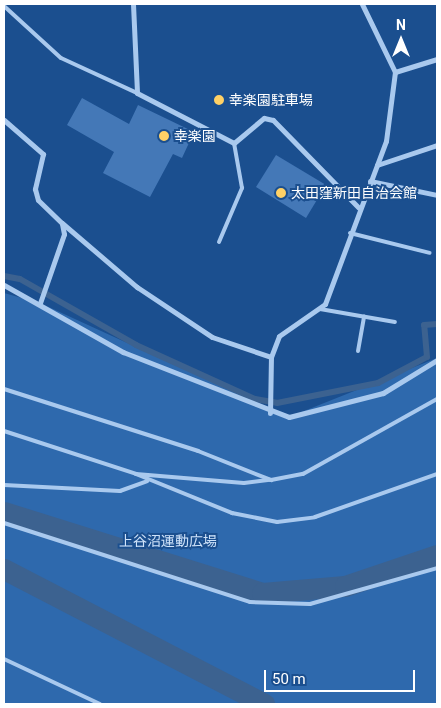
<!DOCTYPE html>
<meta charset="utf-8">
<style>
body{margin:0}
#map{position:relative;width:441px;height:708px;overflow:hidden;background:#1b4f8f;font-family:Roboto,"Noto Sans JP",sans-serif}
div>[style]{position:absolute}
.green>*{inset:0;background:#2e69ad}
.stream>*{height:6px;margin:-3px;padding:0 3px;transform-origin:3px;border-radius:3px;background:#3c6290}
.canal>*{height:21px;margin:-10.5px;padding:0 10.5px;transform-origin:10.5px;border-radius:10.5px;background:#3c6290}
.building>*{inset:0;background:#4478b7}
.lane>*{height:4px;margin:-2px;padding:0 2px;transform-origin:2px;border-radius:2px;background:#a9c9ee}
.street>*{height:5px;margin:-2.5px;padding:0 2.5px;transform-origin:2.5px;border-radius:2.5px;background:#a9c9ee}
.dots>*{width:14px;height:14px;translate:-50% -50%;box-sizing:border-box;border:2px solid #1b4f8f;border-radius:50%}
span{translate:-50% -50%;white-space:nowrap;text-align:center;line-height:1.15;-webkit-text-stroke:4px #1b4f8f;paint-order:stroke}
.poi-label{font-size:14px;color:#fff}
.left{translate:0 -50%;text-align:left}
.park-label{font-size:14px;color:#cfe3fa}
.frame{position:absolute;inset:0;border:5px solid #fff;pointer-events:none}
.north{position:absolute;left:376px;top:15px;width:50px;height:50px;-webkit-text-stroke:4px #1b4f8f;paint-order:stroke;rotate:0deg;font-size:14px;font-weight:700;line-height:20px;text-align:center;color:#fff}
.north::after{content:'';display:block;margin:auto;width:18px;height:22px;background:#fff;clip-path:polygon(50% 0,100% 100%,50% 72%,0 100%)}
.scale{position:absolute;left:264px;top:670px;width:151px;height:22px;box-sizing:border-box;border:2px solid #fff;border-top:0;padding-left:6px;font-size:15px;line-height:18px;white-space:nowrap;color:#fff;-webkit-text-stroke:4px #1b4f8f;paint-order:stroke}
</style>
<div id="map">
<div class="green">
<i style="clip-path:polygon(4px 293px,40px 303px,289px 417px,437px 358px,437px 704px,4px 704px)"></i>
</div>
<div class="stream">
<i style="left:4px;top:276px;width:16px;rotate:11deg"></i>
<i style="left:20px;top:279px;width:133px;rotate:29.6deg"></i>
<i style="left:136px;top:345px;width:131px;rotate:24.4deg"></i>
<i style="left:255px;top:399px;width:22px;rotate:10deg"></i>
<i style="left:277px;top:403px;width:103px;rotate:-11.2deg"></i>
<i style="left:378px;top:383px;width:55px;rotate:-28deg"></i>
<i style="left:427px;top:357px;width:32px;rotate:-95deg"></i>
<i style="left:424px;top:325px;width:13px;rotate:-4deg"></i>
</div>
<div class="canal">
<i style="left:4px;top:512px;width:270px;rotate:17.4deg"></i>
<i style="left:262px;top:593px;width:83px;rotate:-4.8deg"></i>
<i style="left:345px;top:586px;width:97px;rotate:-18.6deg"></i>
<i style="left:4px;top:569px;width:293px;rotate:27.4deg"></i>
</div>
<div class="building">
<i style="clip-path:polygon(82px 98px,129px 124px,138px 105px,194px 132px,182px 158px,173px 154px,150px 197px,103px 173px,114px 152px,67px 125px)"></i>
<i style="clip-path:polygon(276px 155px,326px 185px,306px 218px,256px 187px)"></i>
</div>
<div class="lane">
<i style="left:4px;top:6px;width:77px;rotate:42.4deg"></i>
<i style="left:61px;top:58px;width:84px;rotate:24.7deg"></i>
<i style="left:350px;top:233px;width:82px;rotate:14deg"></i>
<i style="left:219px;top:242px;width:59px;rotate:-66.9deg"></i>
<i style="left:242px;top:188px;width:46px;rotate:-100.1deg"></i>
<i style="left:320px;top:309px;width:76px;rotate:9.8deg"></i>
<i style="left:358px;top:351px;width:35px;rotate:-80deg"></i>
<i style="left:4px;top:389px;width:204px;rotate:17.7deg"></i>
<i style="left:198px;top:451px;width:79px;rotate:21.7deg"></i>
<i style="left:271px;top:480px;width:33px;rotate:-11deg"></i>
<i style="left:303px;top:474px;width:154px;rotate:-29.2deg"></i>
<i style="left:4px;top:431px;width:139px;rotate:18deg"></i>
<i style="left:136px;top:474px;width:104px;rotate:22.1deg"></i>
<i style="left:232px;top:513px;width:46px;rotate:11.3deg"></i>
<i style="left:277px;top:522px;width:38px;rotate:-7deg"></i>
<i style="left:315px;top:517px;width:129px;rotate:-19.4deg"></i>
<i style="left:136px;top:474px;width:108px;rotate:4.8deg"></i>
<i style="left:244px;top:483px;width:26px;rotate:-7deg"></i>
<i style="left:4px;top:485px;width:116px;rotate:3deg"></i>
<i style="left:120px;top:491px;width:29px;rotate:-20deg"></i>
<i style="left:4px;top:523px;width:258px;rotate:17.8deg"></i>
<i style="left:250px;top:602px;width:60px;rotate:1.9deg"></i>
<i style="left:310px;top:604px;width:132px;rotate:-15.8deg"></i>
<i style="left:4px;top:659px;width:106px;rotate:25.1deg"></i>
</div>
<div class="street">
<i style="left:133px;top:4px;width:89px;rotate:87.4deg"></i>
<i style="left:137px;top:93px;width:109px;rotate:27.3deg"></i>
<i style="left:234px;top:143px;width:39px;rotate:-40deg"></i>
<i style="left:264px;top:118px;width:9px;rotate:13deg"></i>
<i style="left:273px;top:120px;width:122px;rotate:45.7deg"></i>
<i style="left:395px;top:72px;width:44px;rotate:-17.2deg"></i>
<i style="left:4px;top:120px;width:52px;rotate:41.1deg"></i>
<i style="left:43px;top:154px;width:36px;rotate:103deg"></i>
<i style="left:35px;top:189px;width:11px;rotate:75deg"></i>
<i style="left:38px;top:200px;width:33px;rotate:44deg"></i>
<i style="left:62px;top:223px;width:99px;rotate:40.5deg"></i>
<i style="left:137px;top:287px;width:90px;rotate:33.7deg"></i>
<i style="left:212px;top:337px;width:62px;rotate:18.7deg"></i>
<i style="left:377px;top:165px;width:63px;rotate:-18.4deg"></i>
<i style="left:370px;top:181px;width:68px;rotate:11.8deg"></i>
<i style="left:4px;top:285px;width:137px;rotate:29.4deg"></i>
<i style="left:123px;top:352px;width:178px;rotate:21.4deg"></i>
<i style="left:289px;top:417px;width:97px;rotate:-14.3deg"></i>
<i style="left:383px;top:393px;width:63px;rotate:-31.4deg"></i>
<i style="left:40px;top:303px;width:73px;rotate:-70.8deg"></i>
<i style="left:64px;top:234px;width:10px;rotate:-101deg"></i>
<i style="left:270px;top:413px;width:56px;rotate:-89deg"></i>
<i style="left:271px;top:357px;width:22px;rotate:-69deg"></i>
<i style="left:279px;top:336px;width:56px;rotate:-34.8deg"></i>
<i style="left:325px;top:304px;width:174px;rotate:-69.5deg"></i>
<i style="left:386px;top:141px;width:70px;rotate:-82.6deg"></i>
<i style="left:395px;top:72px;width:76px;rotate:-115.9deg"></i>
</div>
<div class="dots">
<i style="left:219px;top:100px;background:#ffd166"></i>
<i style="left:164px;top:136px;background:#ffd166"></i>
<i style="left:281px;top:193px;background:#ffd166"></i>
</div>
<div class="poi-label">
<span class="left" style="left:229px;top:100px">幸楽園駐車場</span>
<span class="left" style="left:174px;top:136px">幸楽園</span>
<span class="left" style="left:291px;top:193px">太田窪新田自治会館</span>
</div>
<div class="park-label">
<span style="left:168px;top:541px">上谷沼運動広場</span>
</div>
<div class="frame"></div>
<div class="north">N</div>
<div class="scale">50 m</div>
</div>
